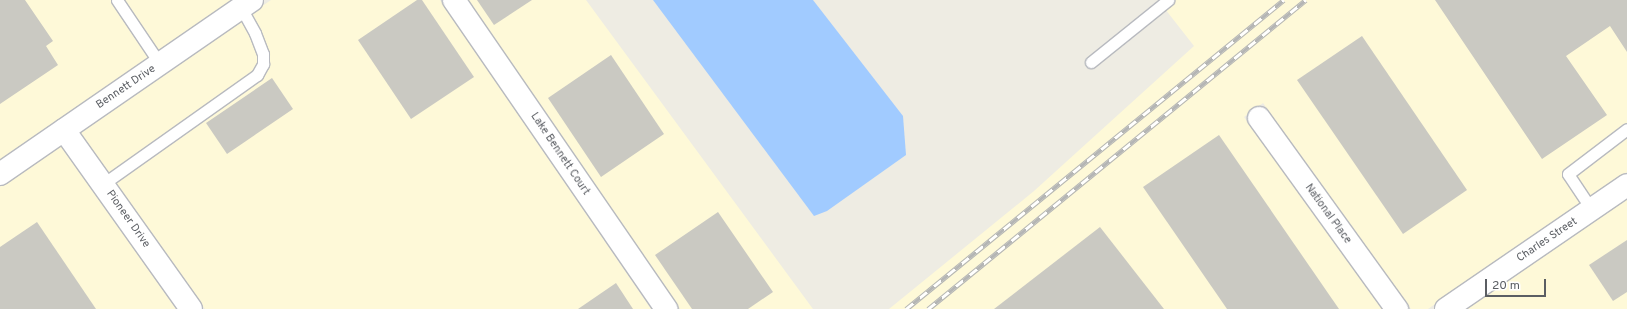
<!DOCTYPE html>
<style>
body{margin:0}
#map{position:relative;width:1627px;height:309px;overflow:hidden;background:#eeece3;font-family:Overpass,sans-serif}
div>[style]{position:absolute}
.commercial>*{inset:0;background:#fef9d8}
.water>*{inset:0;background:#a1cbff}
.building>*{inset:0;background:#cac9c2}
.roads{filter:drop-shadow(1px 0 #b8babf) drop-shadow(-1px 0 #b8babf) drop-shadow(0 1px #b8babf) drop-shadow(0 -1px #b8babf)}
.service>*{height:11px;margin:-5.5px;padding:0 5.5px;transform-origin:5.5px;border-radius:5.5px;background:#fff}
.minor>*{height:22px;margin:-11px;padding:0 11px;transform-origin:11px;border-radius:11px;background:#fff}
.tertiary>*{height:22px;margin:-11px;padding:0 11px;transform-origin:11px;border-radius:11px;background:#fff}
.rail>*{height:4.5px;margin-top:-2.25px;transform-origin:0;background:repeating-linear-gradient(90deg,#fff 0 9px,#b4b5b5 0 18px);box-sizing:border-box;border-block:1px solid #b4b5b5}
span{translate:-50% -50%;white-space:nowrap;text-align:center;line-height:1.15;-webkit-text-stroke:3px #fff;paint-order:stroke}
.street-label{font-size:11px;color:#5b5e63}
.scale{position:absolute;left:1485px;top:279px;width:61px;height:18px;box-sizing:border-box;border:2px solid #5b5e63;border-top:0;padding-left:5px;font-size:12px;line-height:14px;white-space:nowrap;color:#5b5e63;-webkit-text-stroke:3px #fff;paint-order:stroke}
</style>
<div id="map">
<div class="commercial">
<i style="clip-path:polygon(0 0,234px 0,0 161px)"></i>
<i style="clip-path:polygon(271px 0,440px 0,651px 309px,205px 309px,80px 132px)"></i>
<i style="clip-path:polygon(468px 0,586px 0,813px 309px,680px 309px)"></i>
<i style="clip-path:polygon(1158px 0,1627px 0,1627px 172px,1428px 309px,1411px 309px,1263px 103px,1244px 117px,1382px 309px,889px 309px,1034px 191px,1194px 46px)"></i>
<i style="clip-path:polygon(61px 145px,176px 309px,0 309px,0 187px)"></i>
<i style="clip-path:polygon(1627px 198px,1627px 309px,1465px 309px,1599px 218px)"></i>
</div>
<div class="water">
<i style="clip-path:polygon(653px 0,813px 0,903px 116px,906px 155px,827px 211px,814px 216px)"></i>
</div>
<div class="building">
<i style="clip-path:polygon(0 0,25px 0,53px 41px,46px 46px,58px 65px,0 104px)"></i>
<i style="clip-path:polygon(417px 0,422px 0,474px 77px,411px 119px,358px 40px)"></i>
<i style="clip-path:polygon(477px 0,532px 0,494px 25px)"></i>
<i style="clip-path:polygon(1435px 0,1627px 0,1627px 52px,1610px 26px,1566px 56px,1607px 115px,1542px 159px)"></i>
<i style="clip-path:polygon(1362px 36px,1467px 190px,1403px 234px,1297px 80px)"></i>
<i style="clip-path:polygon(611px 55px,664px 134px,601px 177px,548px 98px)"></i>
<i style="clip-path:polygon(272px 78px,293px 109px,227px 154px,206px 123px)"></i>
<i style="clip-path:polygon(1219px 135px,1339px 309px,1227px 309px,1143px 187px)"></i>
<i style="clip-path:polygon(718px 212px,773px 292px,748px 309px,692px 309px,655px 255px)"></i>
<i style="clip-path:polygon(37px 222px,96px 309px,0 309px,0 247px)"></i>
<i style="clip-path:polygon(1100px 227px,1164px 309px,994px 309px)"></i>
<i style="clip-path:polygon(1627px 240px,1627px 292px,1613px 301px,1589px 265px)"></i>
<i style="clip-path:polygon(616px 283px,633px 309px,578px 309px)"></i>
</div>
<div class="roads">
<div class="service">
<i style="left:117px;top:0;width:77px;rotate:56.1deg"></i>
<i style="left:1091px;top:62px;width:99px;rotate:-38.8deg"></i>
<i style="left:103px;top:184px;width:189px;rotate:-35.3deg"></i>
<i style="left:257px;top:75px;width:13px;rotate:-61deg"></i>
<i style="left:263px;top:64px;width:10px;rotate:-90deg"></i>
<i style="left:263px;top:54px;width:22px;rotate:-111deg"></i>
<i style="left:255px;top:33px;width:29px;rotate:-119deg"></i>
<i style="left:1592px;top:210px;width:43px;rotate:-123.7deg"></i>
<i style="left:1568px;top:174px;width:74px;rotate:-37.3deg"></i>
</div>
<div class="minor">
<i style="left:454px;top:0;width:375px;rotate:55.5deg"></i>
<i style="left:1259px;top:118px;width:236px;rotate:54.2deg"></i>
<i style="left:64px;top:130px;width:219px;rotate:54.6deg"></i>
<i style="left:1446px;top:309px;width:219px;rotate:-34.4deg"></i>
</div>
<div class="tertiary">
<i style="left:0;top:174px;width:306px;rotate:-34.6deg"></i>
</div>
</div>
<div class="rail">
<i style="left:906px;top:309px;width:488px;rotate:-39.3deg"></i>
<i style="left:928px;top:309px;width:488px;rotate:-39.3deg"></i>
</div>
<div class="street-label">
<span style="left:126px;top:87px;rotate:-34deg">Bennett Drive</span>
<span style="left:560px;top:154px;rotate:56deg">Lake Bennett Court</span>
<span style="left:1328px;top:214px;rotate:54deg">National Place</span>
<span style="left:128px;top:219px;rotate:55deg">Pioneer Drive</span>
<span style="left:1547px;top:240px;rotate:-34deg">Charles Street</span>
</div>
<div class="scale">20 m</div>
</div>
